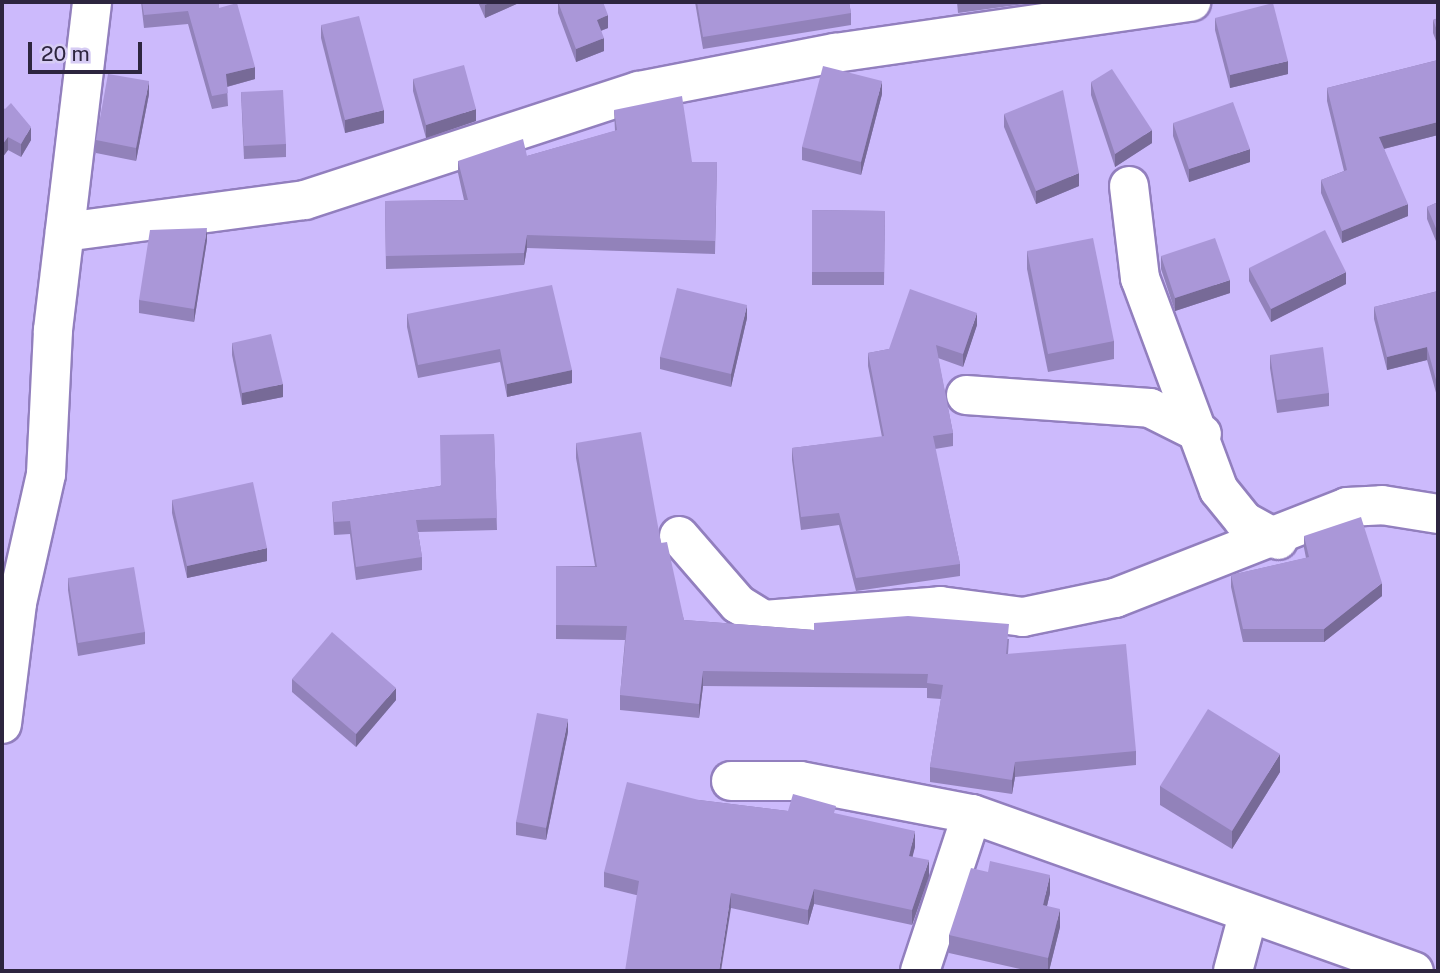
<!DOCTYPE html>
<style>
body{margin:0}
#map{position:relative;width:1440px;height:973px;overflow:hidden;background:#ccbafc;font-family:"Public Sans",sans-serif}
div>[style]{position:absolute}
.roads{filter:drop-shadow(2px 0 #927fbe) drop-shadow(-2px 0 #927fbe) drop-shadow(0 2px #927fbe) drop-shadow(0 -2px #927fbe)}
.minor>*{height:38px;margin:-19px;padding:0 19px;transform-origin:19px;border-radius:19px;background:#fff}
.wall>*{inset:0;background:#9282ba}
.shaded-wall>*{inset:0;background:#776a97}
.building>*{inset:0;background:#aa97d8}
span{translate:-50% -50%;white-space:nowrap;text-align:center;line-height:1.15;-webkit-text-stroke:7px #d6ccf4;paint-order:stroke}
.frame{position:absolute;inset:0;border:4px solid #2d253f;pointer-events:none}
.scale{position:absolute;left:28px;top:42px;width:114px;height:32px;box-sizing:border-box;border:4px solid #2d253f;border-top:0;padding-left:9px;font-size:21px;line-height:24px;white-space:nowrap;color:#2d253f;-webkit-text-stroke:5px #d6ccf4;paint-order:stroke}
</style>
<div id="map">
<div class="roads">
<div class="minor">
<i style="left:1129px;top:186px;width:93px;rotate:83.2deg"></i>
<i style="left:1140px;top:278px;width:226px;rotate:69.6deg"></i>
<i style="left:1219px;top:490px;width:40px;rotate:51deg"></i>
<i style="left:1244px;top:521px;width:39px;rotate:29deg"></i>
<i style="left:65px;top:232px;width:242px;rotate:-7.6deg"></i>
<i style="left:305px;top:200px;width:351px;rotate:-18.1deg"></i>
<i style="left:639px;top:91px;width:200px;rotate:-11deg"></i>
<i style="left:835px;top:53px;width:360px;rotate:-8.2deg"></i>
<i style="left:966px;top:395px;width:184px;rotate:4deg"></i>
<i style="left:1150px;top:408px;width:58px;rotate:26.6deg"></i>
<i style="left:679px;top:536px;width:90px;rotate:49.1deg"></i>
<i style="left:738px;top:604px;width:31px;rotate:32deg"></i>
<i style="left:764px;top:620px;width:177px;rotate:-4.5deg"></i>
<i style="left:940px;top:606px;width:84px;rotate:7.5deg"></i>
<i style="left:1023px;top:617px;width:94px;rotate:-11.7deg"></i>
<i style="left:1115px;top:598px;width:249px;rotate:-21.4deg"></i>
<i style="left:1347px;top:507px;width:35px;rotate:-3deg"></i>
<i style="left:1382px;top:505px;width:57px;rotate:9.1deg"></i>
<i style="left:2px;top:724px;width:122px;rotate:-82.9deg"></i>
<i style="left:17px;top:603px;width:132px;rotate:-77.3deg"></i>
<i style="left:46px;top:474px;width:144px;rotate:-87.2deg"></i>
<i style="left:53px;top:330px;width:330px;rotate:-83.2deg"></i>
<i style="left:731px;top:781px;width:69px"></i>
<i style="left:800px;top:781px;width:175px;rotate:10.9deg"></i>
<i style="left:972px;top:814px;width:469px;rotate:19.6deg"></i>
<i style="left:920px;top:971px;width:165px;rotate:-71.7deg"></i>
<i style="left:1233px;top:971px;width:58px;rotate:-75deg"></i>
</div>
</div>
<div class="wall">
<i style="clip-path:polygon(141px 2px,219px 2px,219px 8px,255px 79px,227px 87px,228px 106px,212px 109px,188px 24px,144px 28px)"></i>
<i style="clip-path:polygon(478px 2px,521px 2px,485px 18px)"></i>
<i style="clip-path:polygon(558px 2px,603px 2px,608px 28px,601px 31px,604px 51px,576px 62px,558px 13px)"></i>
<i style="clip-path:polygon(695px 2px,849px 2px,851px 13px,851px 25px,703px 49px)"></i>
<i style="clip-path:polygon(957px 2px,1039px 2px,958px 13px)"></i>
<i style="clip-path:polygon(1215px 18px,1288px 74px,1230px 88px,1215px 30px)"></i>
<i style="clip-path:polygon(1438px 18px,1438px 46px,1433px 33px,1433px 20px)"></i>
<i style="clip-path:polygon(321px 25px,384px 123px,345px 133px,321px 38px)"></i>
<i style="clip-path:polygon(1438px 60px,1438px 135px,1384px 149px,1408px 216px,1342px 243px,1321px 193px,1321px 180px,1344px 171px,1327px 101px,1327px 88px)"></i>
<i style="clip-path:polygon(413px 79px,476px 121px,426px 138px,413px 91px)"></i>
<i style="clip-path:polygon(1091px 82px,1152px 143px,1115px 167px,1091px 95px)"></i>
<i style="clip-path:polygon(241px 92px,286px 144px,286px 157px,244px 159px)"></i>
<i style="clip-path:polygon(149px 94px,136px 161px,96px 153px,96px 140px)"></i>
<i style="clip-path:polygon(882px 94px,861px 175px,802px 160px,802px 147px)"></i>
<i style="clip-path:polygon(2px 107px,31px 140px,21px 157px,8px 150px,2px 158px)"></i>
<i style="clip-path:polygon(614px 110px,692px 162px,717px 162px,715px 254px,527px 248px,524px 265px,386px 269px,385px 201px,464px 200px,458px 173px,458px 161px,527px 156px,615px 131px)"></i>
<i style="clip-path:polygon(1004px 114px,1079px 186px,1036px 204px,1004px 127px)"></i>
<i style="clip-path:polygon(1173px 123px,1250px 162px,1189px 182px,1173px 136px)"></i>
<i style="clip-path:polygon(1438px 202px,1438px 246px,1427px 219px,1427px 207px)"></i>
<i style="clip-path:polygon(812px 210px,885px 211px,884px 285px,812px 285px)"></i>
<i style="clip-path:polygon(207px 240px,194px 322px,139px 313px,139px 300px)"></i>
<i style="clip-path:polygon(1027px 251px,1114px 341px,1114px 359px,1048px 372px,1027px 269px)"></i>
<i style="clip-path:polygon(1161px 256px,1230px 293px,1175px 311px,1161px 269px)"></i>
<i style="clip-path:polygon(1249px 268px,1346px 284px,1271px 322px,1249px 281px)"></i>
<i style="clip-path:polygon(1438px 291px,1438px 400px,1427px 360px,1387px 370px,1374px 319px,1374px 307px)"></i>
<i style="clip-path:polygon(407px 314px,572px 370px,572px 383px,507px 397px,500px 362px,418px 378px,407px 327px)"></i>
<i style="clip-path:polygon(747px 318px,731px 387px,660px 369px,660px 357px)"></i>
<i style="clip-path:polygon(977px 325px,963px 367px,938px 358px,953px 433px,953px 446px,935px 449px,960px 564px,960px 576px,856px 591px,839px 525px,801px 530px,792px 460px,792px 448px,882px 437px,868px 366px,868px 353px,889px 349px)"></i>
<i style="clip-path:polygon(232px 343px,283px 397px,242px 405px,232px 355px)"></i>
<i style="clip-path:polygon(1270px 355px,1329px 393px,1329px 406px,1277px 413px,1270px 368px)"></i>
<i style="clip-path:polygon(494px 434px,497px 530px,418px 532px,422px 557px,422px 570px,356px 580px,350px 534px,334px 535px,332px 502px,440px 486px)"></i>
<i style="clip-path:polygon(576px 443px,661px 543px,684px 620px,814px 630px,1009px 639px,1008px 654px,1136px 751px,1136px 765px,1015px 777px,1012px 794px,930px 782px,930px 767px,941px 699px,927px 698px,927px 688px,703px 686px,699px 718px,620px 710px,620px 695px,625px 640px,556px 639px,556px 566px,595px 566px,576px 458px)"></i>
<i style="clip-path:polygon(172px 500px,267px 561px,187px 578px,172px 513px)"></i>
<i style="clip-path:polygon(1304px 536px,1382px 596px,1324px 642px,1243px 642px,1231px 587px,1231px 575px,1306px 558px,1304px 548px)"></i>
<i style="clip-path:polygon(68px 578px,145px 632px,145px 644px,78px 656px,68px 590px)"></i>
<i style="clip-path:polygon(292px 679px,396px 700px,356px 747px,292px 692px)"></i>
<i style="clip-path:polygon(568px 732px,546px 840px,516px 835px,516px 822px)"></i>
<i style="clip-path:polygon(1280px 772px,1232px 849px,1160px 805px,1160px 786px)"></i>
<i style="clip-path:polygon(699px 800px,788px 811px,836px 814px,915px 847px,912px 856px,929px 876px,912px 925px,814px 904px,808px 925px,731px 908px,636px 895px,604px 887px,604px 872px)"></i>
<i style="clip-path:polygon(1050px 893px,1047px 906px,1060px 927px,1049px 971px,1029px 971px,949px 953px,949px 935px)"></i>
</div>
<div class="shaded-wall">
<i style="clip-path:polygon(492px 2px,521px 2px,485px 18px,485px 5px)"></i>
<i style="clip-path:polygon(608px 15px,608px 28px,597px 32px,597px 20px)"></i>
<i style="clip-path:polygon(604px 38px,604px 51px,576px 62px,576px 49px)"></i>
<i style="clip-path:polygon(1288px 61px,1288px 74px,1230px 88px,1230px 75px)"></i>
<i style="clip-path:polygon(255px 67px,255px 79px,226px 87px,226px 74px)"></i>
<i style="clip-path:polygon(149px 81px,149px 94px,136px 161px,136px 148px)"></i>
<i style="clip-path:polygon(882px 81px,882px 94px,861px 175px,861px 162px)"></i>
<i style="clip-path:polygon(476px 109px,476px 121px,426px 138px,426px 125px)"></i>
<i style="clip-path:polygon(384px 110px,384px 123px,345px 133px,345px 120px)"></i>
<i style="clip-path:polygon(1438px 122px,1438px 135px,1379px 150px,1379px 137px)"></i>
<i style="clip-path:polygon(31px 127px,31px 140px,21px 157px,21px 144px)"></i>
<i style="clip-path:polygon(1152px 130px,1152px 143px,1115px 167px,1115px 154px)"></i>
<i style="clip-path:polygon(8px 137px,8px 150px,2px 158px,2px 145px)"></i>
<i style="clip-path:polygon(1250px 149px,1250px 162px,1189px 182px,1189px 169px)"></i>
<i style="clip-path:polygon(1079px 173px,1079px 186px,1036px 204px,1036px 191px)"></i>
<i style="clip-path:polygon(1408px 204px,1408px 216px,1342px 243px,1342px 231px)"></i>
<i style="clip-path:polygon(207px 228px,207px 240px,194px 322px,194px 309px)"></i>
<i style="clip-path:polygon(527px 235px,527px 248px,524px 265px,524px 253px)"></i>
<i style="clip-path:polygon(1346px 272px,1346px 284px,1271px 322px,1271px 309px)"></i>
<i style="clip-path:polygon(1230px 280px,1230px 293px,1175px 311px,1175px 298px)"></i>
<i style="clip-path:polygon(747px 305px,747px 318px,731px 387px,731px 374px)"></i>
<i style="clip-path:polygon(977px 313px,977px 325px,963px 367px,963px 354px)"></i>
<i style="clip-path:polygon(1427px 347px,1427px 360px,1387px 370px,1387px 357px)"></i>
<i style="clip-path:polygon(572px 370px,572px 383px,507px 397px,507px 384px)"></i>
<i style="clip-path:polygon(283px 384px,283px 397px,242px 405px,242px 393px)"></i>
<i style="clip-path:polygon(267px 548px,267px 561px,187px 578px,187px 566px)"></i>
<i style="clip-path:polygon(1382px 583px,1382px 596px,1324px 642px,1324px 629px)"></i>
<i style="clip-path:polygon(703px 671px,703px 686px,699px 718px,699px 704px)"></i>
<i style="clip-path:polygon(396px 688px,396px 700px,356px 747px,356px 734px)"></i>
<i style="clip-path:polygon(568px 719px,568px 732px,546px 840px,546px 828px)"></i>
<i style="clip-path:polygon(1280px 754px,1280px 772px,1232px 849px,1232px 831px)"></i>
<i style="clip-path:polygon(1015px 762px,1015px 777px,1012px 794px,1012px 780px)"></i>
<i style="clip-path:polygon(915px 831px,915px 847px,909px 871px,909px 856px)"></i>
<i style="clip-path:polygon(929px 860px,929px 876px,912px 925px,912px 910px)"></i>
<i style="clip-path:polygon(1050px 875px,1050px 893px,1043px 923px,1043px 905px)"></i>
<i style="clip-path:polygon(814px 889px,814px 904px,808px 925px,808px 910px)"></i>
<i style="clip-path:polygon(731px 893px,731px 908px,721px 971px,719px 971px)"></i>
<i style="clip-path:polygon(1060px 909px,1060px 927px,1049px 971px,1048px 971px,1048px 958px)"></i>
</div>
<div class="building">
<i style="clip-path:polygon(142px 2px,219px 2px,219px 8px,237px 3px,255px 67px,226px 74px,228px 93px,212px 96px,188px 11px,144px 15px)"></i>
<i style="clip-path:polygon(558px 2px,603px 2px,608px 15px,597px 20px,604px 38px,576px 49px)"></i>
<i style="clip-path:polygon(697px 2px,849px 2px,851px 13px,703px 37px)"></i>
<i style="clip-path:polygon(1273px 3px,1288px 61px,1230px 75px,1215px 18px)"></i>
<i style="clip-path:polygon(359px 16px,384px 110px,345px 120px,321px 25px)"></i>
<i style="clip-path:polygon(1438px 18px,1438px 33px,1433px 20px)"></i>
<i style="clip-path:polygon(1438px 60px,1438px 122px,1379px 137px,1408px 204px,1342px 231px,1321px 180px,1347px 170px,1327px 88px)"></i>
<i style="clip-path:polygon(464px 65px,476px 109px,426px 125px,413px 79px)"></i>
<i style="clip-path:polygon(823px 66px,882px 81px,861px 162px,802px 147px)"></i>
<i style="clip-path:polygon(1112px 69px,1152px 130px,1115px 154px,1091px 82px)"></i>
<i style="clip-path:polygon(108px 74px,149px 81px,136px 148px,96px 140px)"></i>
<i style="clip-path:polygon(283px 90px,286px 144px,244px 146px,241px 92px)"></i>
<i style="clip-path:polygon(1063px 90px,1079px 173px,1036px 191px,1004px 114px)"></i>
<i style="clip-path:polygon(682px 96px,692px 162px,717px 162px,715px 241px,527px 235px,524px 253px,386px 256px,385px 201px,468px 200px,458px 161px,523px 139px,527px 156px,617px 130px,614px 110px)"></i>
<i style="clip-path:polygon(1233px 102px,1250px 149px,1189px 169px,1173px 123px)"></i>
<i style="clip-path:polygon(11px 103px,31px 127px,21px 144px,8px 137px,2px 145px,2px 107px,5px 109px)"></i>
<i style="clip-path:polygon(1438px 202px,1438px 233px,1427px 207px)"></i>
<i style="clip-path:polygon(812px 210px,885px 211px,884px 272px,812px 272px)"></i>
<i style="clip-path:polygon(207px 228px,194px 309px,139px 300px,150px 230px)"></i>
<i style="clip-path:polygon(1325px 230px,1346px 272px,1271px 309px,1249px 268px)"></i>
<i style="clip-path:polygon(1093px 238px,1114px 341px,1048px 354px,1027px 251px)"></i>
<i style="clip-path:polygon(1215px 238px,1230px 280px,1175px 298px,1161px 256px)"></i>
<i style="clip-path:polygon(552px 285px,572px 370px,507px 384px,500px 349px,418px 365px,407px 314px)"></i>
<i style="clip-path:polygon(677px 288px,747px 305px,731px 374px,660px 357px)"></i>
<i style="clip-path:polygon(910px 289px,977px 313px,963px 354px,936px 345px,953px 433px,933px 436px,960px 564px,856px 578px,839px 513px,801px 517px,792px 448px,884px 436px,868px 353px,889px 349px)"></i>
<i style="clip-path:polygon(1438px 291px,1438px 387px,1427px 347px,1387px 357px,1374px 307px)"></i>
<i style="clip-path:polygon(271px 334px,283px 384px,242px 393px,232px 343px)"></i>
<i style="clip-path:polygon(1323px 347px,1329px 393px,1277px 400px,1270px 355px)"></i>
<i style="clip-path:polygon(641px 432px,661px 543px,667px 542px,684px 620px,814px 630px,814px 623px,908px 616px,1009px 624px,1006px 654px,1126px 644px,1136px 751px,1015px 762px,1012px 780px,930px 767px,943px 685px,927px 683px,928px 674px,703px 671px,699px 704px,620px 695px,627px 626px,556px 625px,556px 566px,597px 567px,576px 443px)"></i>
<i style="clip-path:polygon(494px 434px,497px 518px,416px 520px,422px 557px,356px 567px,350px 521px,334px 522px,332px 502px,441px 486px,440px 435px)"></i>
<i style="clip-path:polygon(253px 482px,267px 548px,187px 566px,172px 500px)"></i>
<i style="clip-path:polygon(1361px 517px,1382px 583px,1324px 629px,1243px 629px,1231px 575px,1309px 557px,1304px 536px)"></i>
<i style="clip-path:polygon(134px 567px,145px 632px,78px 643px,68px 578px)"></i>
<i style="clip-path:polygon(332px 632px,396px 688px,356px 734px,292px 679px)"></i>
<i style="clip-path:polygon(1208px 709px,1280px 754px,1232px 831px,1160px 786px)"></i>
<i style="clip-path:polygon(537px 713px,568px 719px,546px 828px,516px 822px)"></i>
<i style="clip-path:polygon(627px 782px,699px 800px,788px 811px,793px 794px,836px 806px,834px 813px,915px 831px,909px 856px,929px 860px,912px 910px,814px 889px,808px 910px,731px 893px,719px 971px,625px 971px,639px 881px,604px 872px)"></i>
<i style="clip-path:polygon(990px 861px,1050px 875px,1043px 905px,1060px 909px,1048px 958px,949px 935px,971px 868px,988px 872px)"></i>
</div>
<div class="frame"></div>
<div class="scale">20 m</div>
</div>
